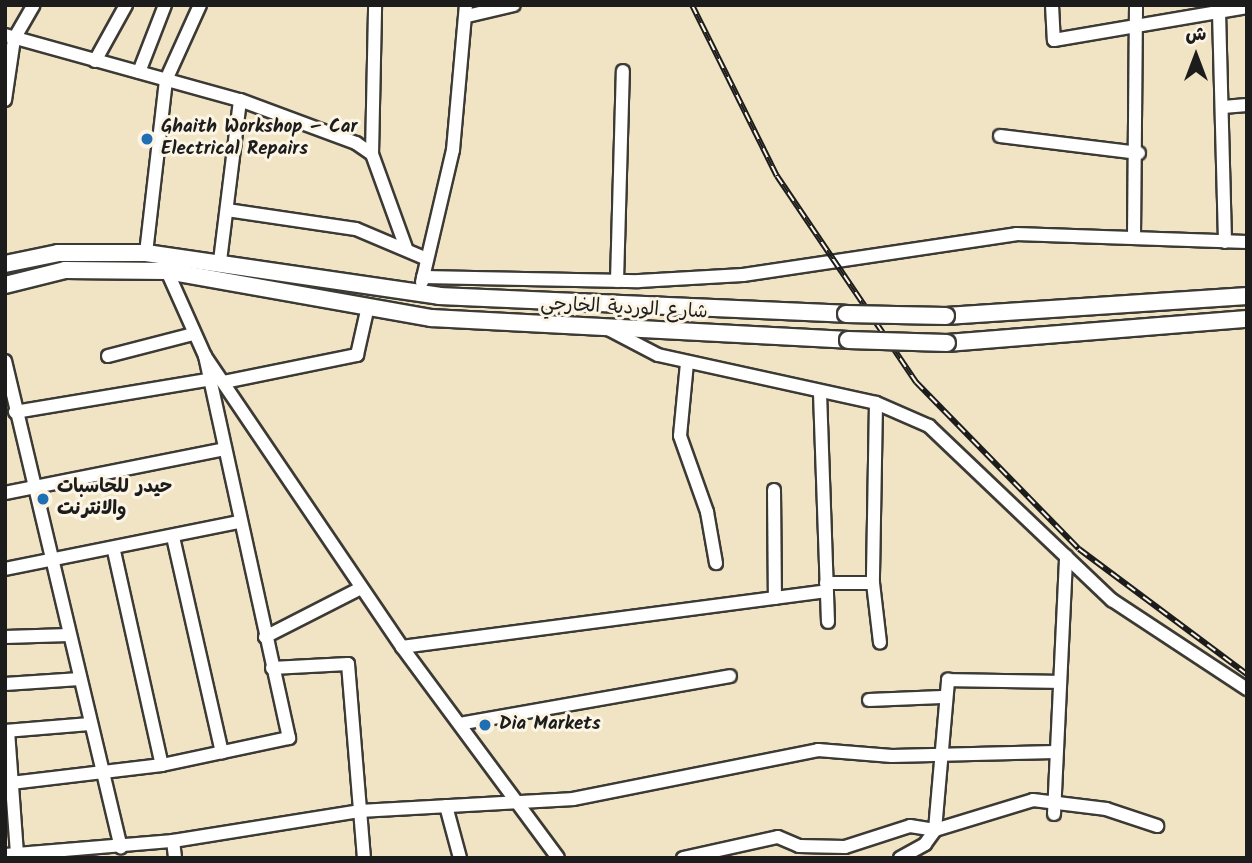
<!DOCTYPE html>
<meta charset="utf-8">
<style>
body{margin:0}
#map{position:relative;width:1252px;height:863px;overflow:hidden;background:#f0e4c5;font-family:Kalam,"Playpen Sans Arabic",sans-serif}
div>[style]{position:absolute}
.roads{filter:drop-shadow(2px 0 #3c3a35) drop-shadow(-2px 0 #3c3a35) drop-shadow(0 2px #3c3a35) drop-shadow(0 -2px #3c3a35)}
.minor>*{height:12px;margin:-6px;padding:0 6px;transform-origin:6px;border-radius:6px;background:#fff}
.major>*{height:16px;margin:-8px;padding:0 8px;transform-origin:8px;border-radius:8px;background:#fff}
.rail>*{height:6px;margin-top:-3px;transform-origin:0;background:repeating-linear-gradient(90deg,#fcf5e5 0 10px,#1c1c1c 0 20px);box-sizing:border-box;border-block:2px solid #1c1c1c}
.bridges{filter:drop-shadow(2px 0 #3c3a35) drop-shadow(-2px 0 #3c3a35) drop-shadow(0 2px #3c3a35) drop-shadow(0 -2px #3c3a35)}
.major-bridge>*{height:16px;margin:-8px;padding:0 8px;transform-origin:8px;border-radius:8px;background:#fff}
.dots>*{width:19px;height:19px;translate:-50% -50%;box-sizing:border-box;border:4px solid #fcf5e5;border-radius:50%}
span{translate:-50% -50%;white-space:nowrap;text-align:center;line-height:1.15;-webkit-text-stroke:6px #fcf5e5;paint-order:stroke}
.poi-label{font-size:19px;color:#1c1c1c;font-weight:700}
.left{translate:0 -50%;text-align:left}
.street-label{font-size:19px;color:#1c1c1c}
.frame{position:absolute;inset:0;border:7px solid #1c1c1c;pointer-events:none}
.north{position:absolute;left:1161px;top:21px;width:70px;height:70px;-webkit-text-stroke:5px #fcf5e5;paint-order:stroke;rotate:0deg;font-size:19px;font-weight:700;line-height:28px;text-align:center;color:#1c1c1c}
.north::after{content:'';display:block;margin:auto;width:24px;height:32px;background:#1c1c1c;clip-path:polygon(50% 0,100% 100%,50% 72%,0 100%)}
</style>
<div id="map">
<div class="roads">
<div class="minor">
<i style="left:1052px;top:5px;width:35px;rotate:87deg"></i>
<i style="left:1054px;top:40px;width:196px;rotate:-9.7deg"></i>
<i style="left:1219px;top:12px;width:230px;rotate:88.5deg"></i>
<i style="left:467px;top:16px;width:48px;rotate:-13.2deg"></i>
<i style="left:5px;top:35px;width:244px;rotate:15.5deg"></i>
<i style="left:240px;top:100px;width:124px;rotate:20.3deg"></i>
<i style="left:356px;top:143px;width:19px;rotate:35deg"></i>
<i style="left:372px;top:154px;width:100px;rotate:70.1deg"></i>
<i style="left:95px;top:61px;width:64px;rotate:-61deg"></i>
<i style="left:139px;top:72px;width:72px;rotate:-68.8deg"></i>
<i style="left:5px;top:100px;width:62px;rotate:-81.6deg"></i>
<i style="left:14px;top:39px;width:39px;rotate:-60deg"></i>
<i style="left:1223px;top:107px;width:24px;rotate:-5deg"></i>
<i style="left:1000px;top:136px;width:140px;rotate:7deg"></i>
<i style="left:372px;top:154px;width:149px;rotate:-88.8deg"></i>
<i style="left:227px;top:210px;width:130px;rotate:8.4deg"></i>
<i style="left:356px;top:229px;width:77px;rotate:22.9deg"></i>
<i style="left:1134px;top:236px;width:231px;rotate:-89.5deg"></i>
<i style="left:146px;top:253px;width:174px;rotate:-83.4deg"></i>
<i style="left:166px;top:80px;width:82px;rotate:-65.6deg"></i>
<i style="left:220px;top:261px;width:162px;rotate:-82.9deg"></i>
<i style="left:167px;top:271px;width:93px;rotate:65.9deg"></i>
<i style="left:205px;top:356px;width:351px;rotate:55.9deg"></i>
<i style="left:402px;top:647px;width:262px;rotate:53.5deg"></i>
<i style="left:423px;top:277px;width:216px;rotate:1.1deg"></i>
<i style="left:639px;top:281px;width:104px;rotate:-3.3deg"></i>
<i style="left:743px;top:275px;width:276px;rotate:-8.5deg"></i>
<i style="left:1016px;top:234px;width:231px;rotate:2deg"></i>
<i style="left:617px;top:281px;width:210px;rotate:-88.4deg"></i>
<i style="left:422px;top:282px;width:136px;rotate:-76.8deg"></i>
<i style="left:453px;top:150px;width:146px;rotate:-84.9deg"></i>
<i style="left:608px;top:329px;width:56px;rotate:27.5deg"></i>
<i style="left:658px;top:355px;width:223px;rotate:12.4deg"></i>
<i style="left:876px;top:403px;width:58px;rotate:23.5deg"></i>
<i style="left:929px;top:426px;width:253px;rotate:43.6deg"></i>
<i style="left:1112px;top:600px;width:162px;rotate:33.4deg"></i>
<i style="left:108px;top:356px;width:88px;rotate:-14.5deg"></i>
<i style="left:5px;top:361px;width:500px;rotate:76.6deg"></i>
<i style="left:687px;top:363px;width:73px;rotate:95.5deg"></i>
<i style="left:680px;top:436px;width:81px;rotate:70.4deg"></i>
<i style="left:707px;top:512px;width:52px;rotate:80deg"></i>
<i style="left:224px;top:382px;width:136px;rotate:-11.5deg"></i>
<i style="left:357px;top:355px;width:50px;rotate:-77.3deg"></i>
<i style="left:820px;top:393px;width:229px;rotate:88deg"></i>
<i style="left:876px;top:403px;width:180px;rotate:91deg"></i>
<i style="left:873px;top:583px;width:60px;rotate:83.3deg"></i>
<i style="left:15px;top:412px;width:195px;rotate:-9.5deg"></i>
<i style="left:774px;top:490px;width:108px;rotate:89.5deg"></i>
<i style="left:5px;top:493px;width:220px;rotate:-11.3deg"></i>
<i style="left:173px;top:537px;width:221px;rotate:77.2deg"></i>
<i style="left:114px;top:551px;width:219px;rotate:77.4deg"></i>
<i style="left:5px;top:569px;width:238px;rotate:-11.4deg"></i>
<i style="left:826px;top:583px;width:47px"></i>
<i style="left:5px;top:637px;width:64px;rotate:-1.8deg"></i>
<i style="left:265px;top:637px;width:108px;rotate:-27deg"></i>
<i style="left:402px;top:647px;width:428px;rotate:-7.5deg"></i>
<i style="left:272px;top:668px;width:76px;rotate:-3deg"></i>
<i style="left:348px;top:664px;width:195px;rotate:85.3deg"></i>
<i style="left:5px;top:684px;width:75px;rotate:-3.8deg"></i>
<i style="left:869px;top:700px;width:73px;rotate:-2.4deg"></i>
<i style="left:464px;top:723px;width:270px;rotate:-10deg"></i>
<i style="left:5px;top:731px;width:85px;rotate:-4.7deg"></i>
<i style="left:8px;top:731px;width:123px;rotate:85.8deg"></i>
<i style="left:11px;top:783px;width:152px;rotate:-6.8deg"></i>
<i style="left:162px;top:765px;width:130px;rotate:-12deg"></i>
<i style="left:289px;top:738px;width:391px;rotate:-102.4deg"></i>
<i style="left:446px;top:806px;width:54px;rotate:74.9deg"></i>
<i style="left:1054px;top:814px;width:258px;rotate:-87.3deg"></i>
<i style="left:173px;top:841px;width:17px;rotate:83deg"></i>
<i style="left:5px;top:855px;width:169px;rotate:-4.8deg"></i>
<i style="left:173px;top:841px;width:190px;rotate:-9.1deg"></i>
<i style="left:361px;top:811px;width:212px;rotate:-3.2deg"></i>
<i style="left:573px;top:799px;width:250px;rotate:-11.3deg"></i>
<i style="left:818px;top:750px;width:74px;rotate:4.6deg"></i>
<i style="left:892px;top:756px;width:163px;rotate:-1.4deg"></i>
<i style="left:683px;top:858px;width:97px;rotate:-12.5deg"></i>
<i style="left:778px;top:837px;width:23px;rotate:23deg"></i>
<i style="left:799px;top:846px;width:46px;rotate:1.2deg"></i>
<i style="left:845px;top:847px;width:68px;rotate:-17.9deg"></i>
<i style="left:910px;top:826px;width:25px;rotate:9deg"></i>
<i style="left:935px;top:830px;width:102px;rotate:-17deg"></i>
<i style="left:1033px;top:800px;width:74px;rotate:7deg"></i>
<i style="left:1106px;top:809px;width:54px;rotate:18.4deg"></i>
<i style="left:900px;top:858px;width:29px;rotate:-29deg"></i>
<i style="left:925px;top:844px;width:17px;rotate:-54deg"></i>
<i style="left:935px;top:830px;width:151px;rotate:-85deg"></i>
<i style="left:948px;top:680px;width:111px;rotate:1deg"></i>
</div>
<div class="major">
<i style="left:5px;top:264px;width:54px;rotate:-11.7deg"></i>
<i style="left:58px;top:253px;width:88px"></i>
<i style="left:146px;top:253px;width:296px;rotate:8.3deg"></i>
<i style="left:439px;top:296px;width:407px;rotate:2.5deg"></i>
<i style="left:5px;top:285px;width:62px;rotate:-14deg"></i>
<i style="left:65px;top:270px;width:102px;rotate:0.6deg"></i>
<i style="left:167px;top:271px;width:268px;rotate:10.1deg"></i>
<i style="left:431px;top:318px;width:418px;rotate:3deg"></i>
<i style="left:946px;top:316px;width:302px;rotate:-3.8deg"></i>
<i style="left:947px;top:343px;width:301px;rotate:-4.6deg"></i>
</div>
</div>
<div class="rail">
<i style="left:692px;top:5px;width:191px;rotate:63.6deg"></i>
<i style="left:777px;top:176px;width:249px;rotate:56deg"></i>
<i style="left:916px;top:382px;width:233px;rotate:45.7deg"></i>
<i style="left:1079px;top:549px;width:209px;rotate:36.7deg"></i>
</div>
<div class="bridges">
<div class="major-bridge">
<i style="left:846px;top:314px;width:100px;rotate:1.1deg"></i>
<i style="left:848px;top:340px;width:99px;rotate:1.7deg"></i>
</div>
</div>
<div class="dots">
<i style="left:147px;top:139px;background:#1f6fb2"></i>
<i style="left:43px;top:499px;background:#1f6fb2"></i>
<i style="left:485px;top:725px;background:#1f6fb2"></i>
</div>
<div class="poi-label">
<span class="left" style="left:161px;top:139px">Ghaith Workshop – Car<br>Electrical Repairs</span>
<span class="left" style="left:57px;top:499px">حيدر للحاسبات<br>والانترنت</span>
<span class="left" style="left:499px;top:725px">Dia Markets</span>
</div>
<div class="street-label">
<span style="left:624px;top:309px;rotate:3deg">شارع الوردية الخارجي</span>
</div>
<div class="frame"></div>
<div class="north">ش</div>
</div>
